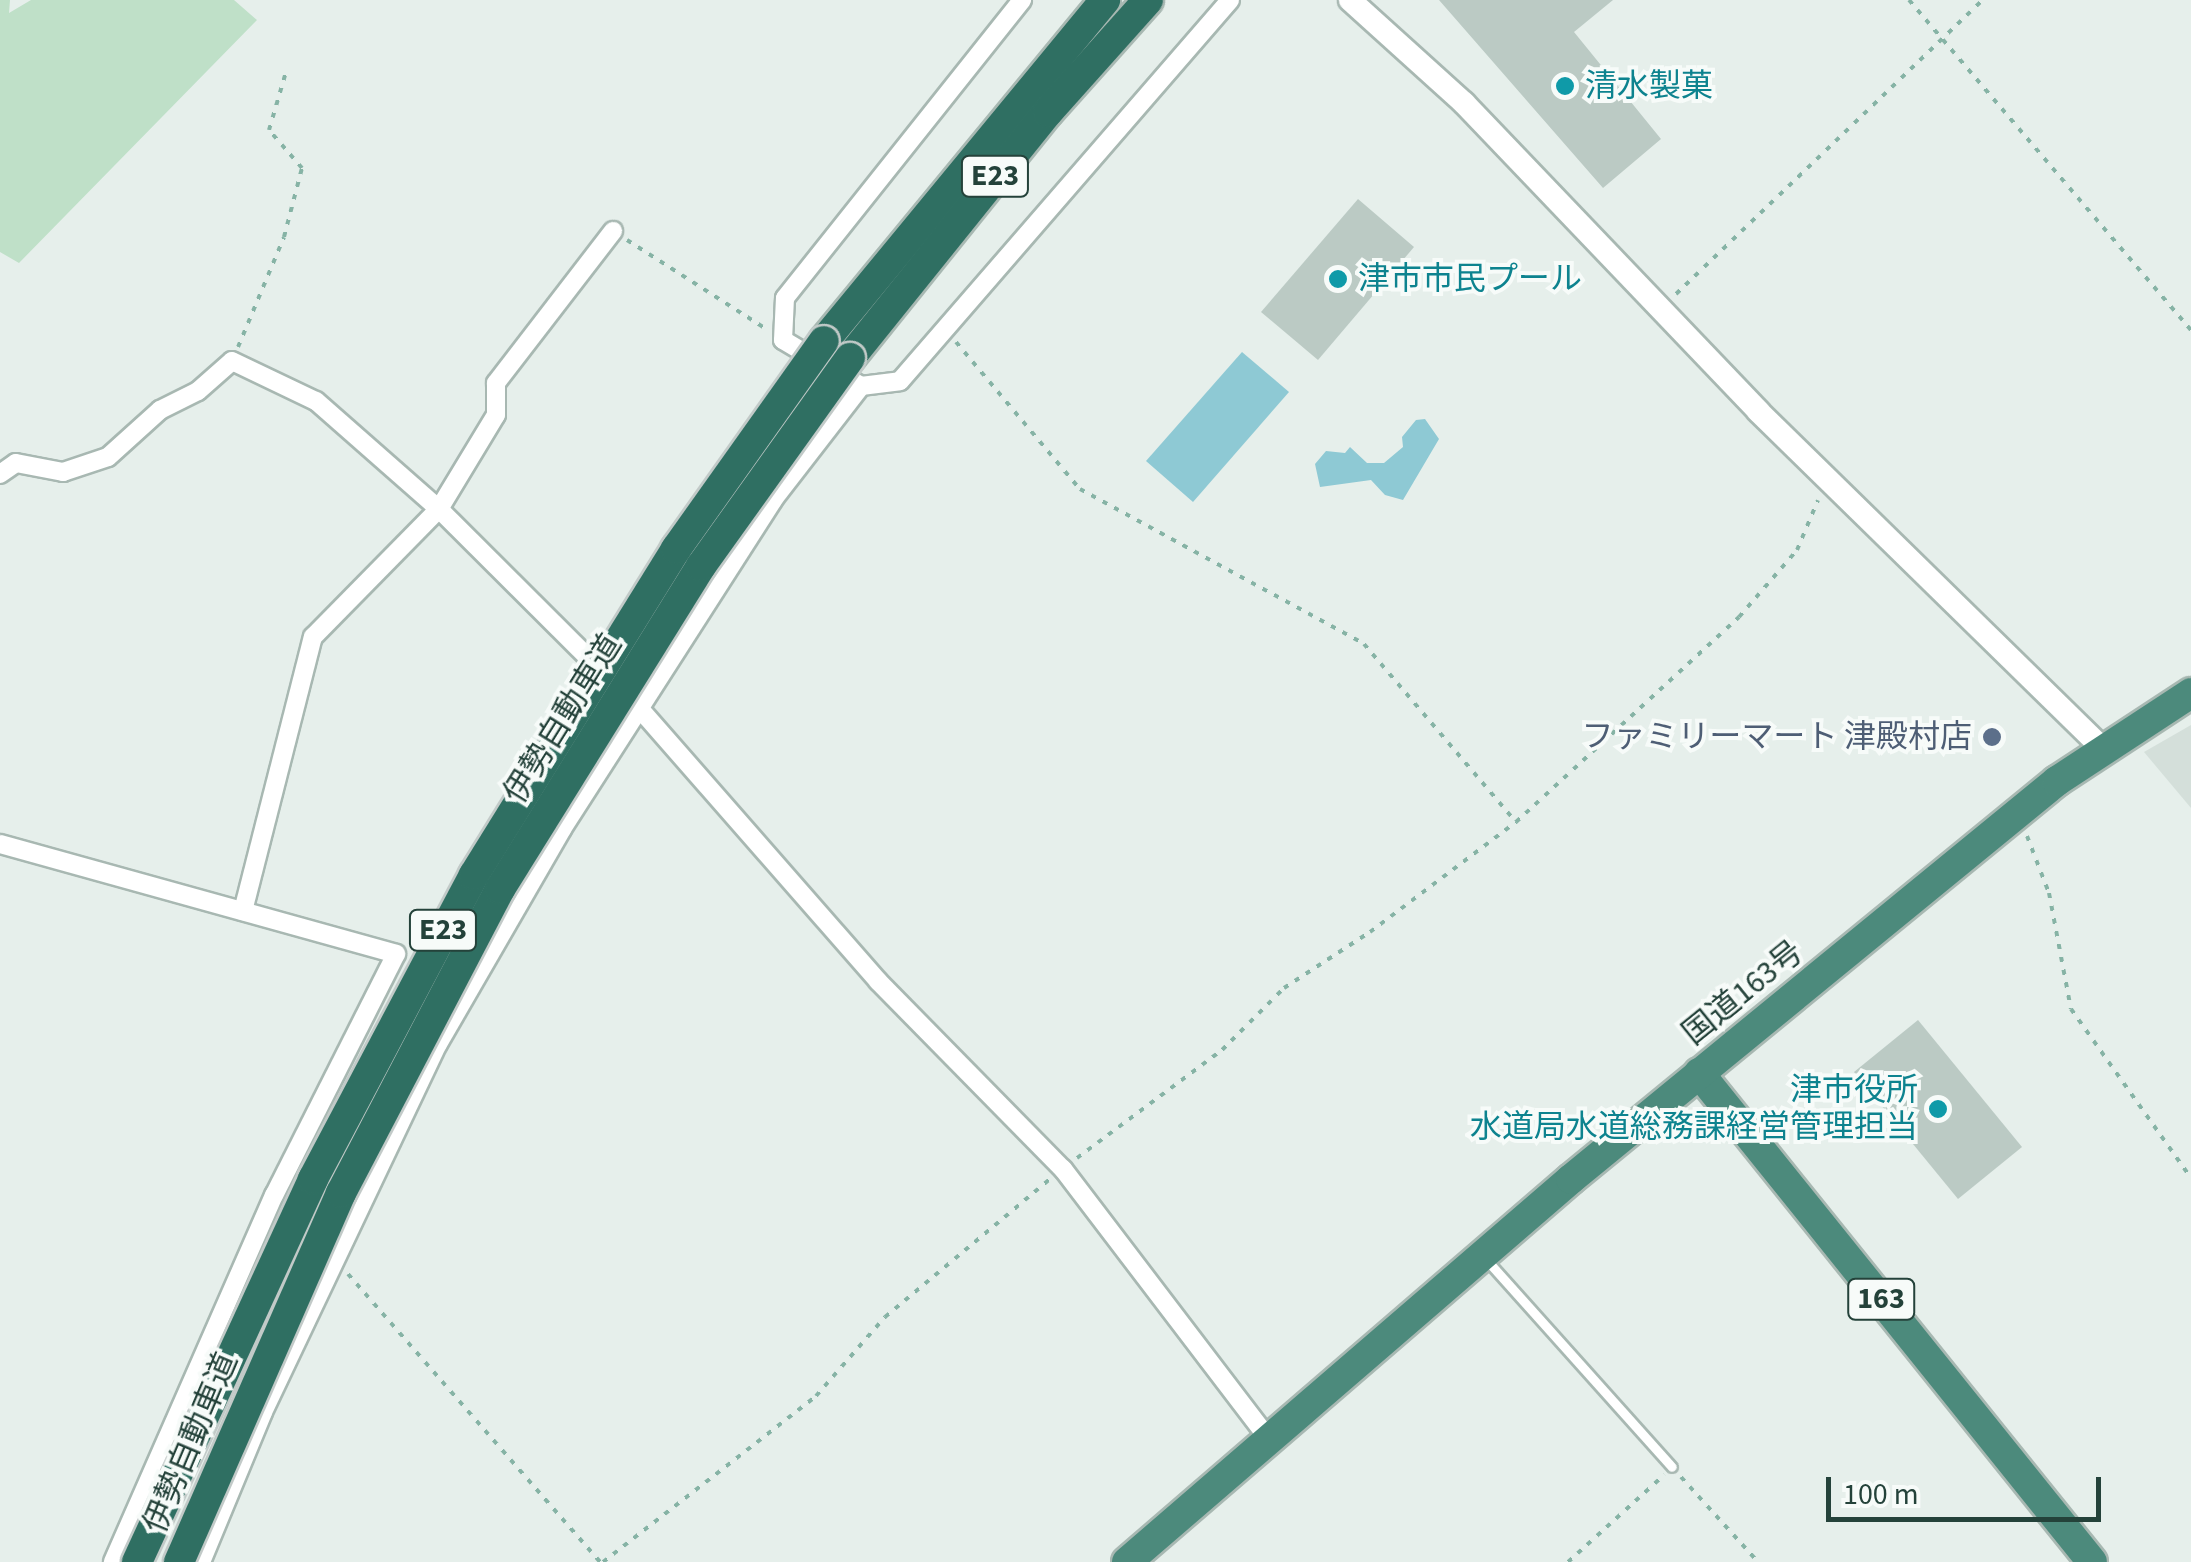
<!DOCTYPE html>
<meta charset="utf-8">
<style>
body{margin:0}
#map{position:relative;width:2191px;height:1562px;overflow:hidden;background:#e6efeb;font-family:"Source Sans 3","Noto Sans JP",sans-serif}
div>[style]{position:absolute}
.built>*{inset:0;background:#d4dfda}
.green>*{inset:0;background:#bfe0c8}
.water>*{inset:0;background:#8ec9d4}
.building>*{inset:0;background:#bbcac4}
.path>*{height:4px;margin-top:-2px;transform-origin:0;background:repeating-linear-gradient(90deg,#86b3a5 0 5px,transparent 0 13px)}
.roads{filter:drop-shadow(2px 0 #a8b8b2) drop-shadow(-2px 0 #a8b8b2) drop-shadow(0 2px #a8b8b2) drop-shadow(0 -2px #a8b8b2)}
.service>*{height:9px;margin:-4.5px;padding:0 4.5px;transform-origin:4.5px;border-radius:4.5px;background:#fff}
.minor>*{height:18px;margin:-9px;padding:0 9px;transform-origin:9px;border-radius:9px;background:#fff}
.tertiary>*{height:22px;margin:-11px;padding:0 11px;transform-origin:11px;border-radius:11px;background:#fff}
.trunk>*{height:30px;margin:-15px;padding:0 15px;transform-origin:15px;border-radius:15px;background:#4c8a7c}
.motorway>*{height:30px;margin:-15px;padding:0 15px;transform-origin:15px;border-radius:15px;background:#2f6f62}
.bridges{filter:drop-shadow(2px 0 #c2cac8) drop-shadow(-2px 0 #c2cac8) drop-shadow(0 2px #c2cac8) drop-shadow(0 -2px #c2cac8)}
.motorway-bridge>*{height:30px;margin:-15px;padding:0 15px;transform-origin:15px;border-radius:15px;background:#2f6f62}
.dots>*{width:28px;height:28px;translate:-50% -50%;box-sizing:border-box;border:5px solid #f7fbf9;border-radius:50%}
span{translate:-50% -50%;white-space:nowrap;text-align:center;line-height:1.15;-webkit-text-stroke:8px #f7fbf9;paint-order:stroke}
.shield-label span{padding:2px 8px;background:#f7fbf9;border:2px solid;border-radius:8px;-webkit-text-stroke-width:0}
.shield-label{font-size:30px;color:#24423a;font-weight:700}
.culture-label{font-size:32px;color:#0d838f}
.left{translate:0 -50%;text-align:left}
.right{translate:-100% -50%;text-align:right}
.street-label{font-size:32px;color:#24423a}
.service-label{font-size:32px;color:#4e5e75}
.scale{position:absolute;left:1826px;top:1477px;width:275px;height:45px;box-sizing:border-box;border:5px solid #24423a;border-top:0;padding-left:12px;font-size:30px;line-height:35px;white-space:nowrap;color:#24423a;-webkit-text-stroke:8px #f7fbf9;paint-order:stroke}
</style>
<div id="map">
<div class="built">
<i style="clip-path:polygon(2191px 725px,2191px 808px,2144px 752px)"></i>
</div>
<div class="green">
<i style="clip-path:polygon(0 0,10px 0,9px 13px,31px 0,234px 0,257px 20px,19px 263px,0 252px)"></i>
</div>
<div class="water">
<i style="clip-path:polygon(1242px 352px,1289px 392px,1193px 502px,1146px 461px)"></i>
<i style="clip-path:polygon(1425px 419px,1439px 439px,1403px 500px,1385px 495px,1371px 480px,1320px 487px,1315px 464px,1326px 451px,1345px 453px,1350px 447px,1367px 463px,1384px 463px,1403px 447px,1402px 437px,1416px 420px)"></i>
</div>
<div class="building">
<i style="clip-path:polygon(1439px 0,1613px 0,1574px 32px,1661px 139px,1603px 188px)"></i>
<i style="clip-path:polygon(1358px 199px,1414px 247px,1318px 360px,1261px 312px)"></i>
<i style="clip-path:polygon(1918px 1020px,2022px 1147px,1958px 1199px,1854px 1072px)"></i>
</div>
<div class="path">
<i style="left:1909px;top:0;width:434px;rotate:49.5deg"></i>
<i style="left:627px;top:240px;width:165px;rotate:32.6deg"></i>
<i style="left:1676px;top:294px;width:425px;rotate:-43.8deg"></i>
<i style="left:956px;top:342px;width:192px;rotate:49.9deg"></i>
<i style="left:1080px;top:489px;width:324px;rotate:28.6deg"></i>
<i style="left:1364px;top:644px;width:234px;rotate:49.5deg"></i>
<i style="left:238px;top:347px;width:119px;rotate:-67.3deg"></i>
<i style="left:284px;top:237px;width:71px;rotate:-75.4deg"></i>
<i style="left:302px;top:168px;width:50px;rotate:-131deg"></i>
<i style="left:269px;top:130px;width:60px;rotate:-73.7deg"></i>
<i style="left:2027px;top:836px;width:61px;rotate:68.9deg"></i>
<i style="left:2049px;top:893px;width:118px;rotate:79.3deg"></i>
<i style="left:2071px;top:1009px;width:207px;rotate:54.6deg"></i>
<i style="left:1077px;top:1158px;width:181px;rotate:-36.7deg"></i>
<i style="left:1222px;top:1050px;width:88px;rotate:-45deg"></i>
<i style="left:1284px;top:988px;width:103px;rotate:-33.1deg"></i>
<i style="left:1370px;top:932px;width:183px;rotate:-37deg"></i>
<i style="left:1516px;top:822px;width:303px;rotate:-42.6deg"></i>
<i style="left:1739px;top:617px;width:89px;rotate:-49.1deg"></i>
<i style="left:1797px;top:550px;width:54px;rotate:-67.2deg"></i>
<i style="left:348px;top:1274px;width:383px;rotate:48.8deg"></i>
<i style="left:1681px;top:1477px;width:115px;rotate:47.8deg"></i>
<i style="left:603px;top:1562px;width:270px;rotate:-37.9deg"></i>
<i style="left:816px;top:1396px;width:105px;rotate:-48.9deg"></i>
<i style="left:885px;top:1317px;width:215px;rotate:-39.9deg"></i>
<i style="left:1568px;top:1562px;width:130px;rotate:-42.2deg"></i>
</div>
<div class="roads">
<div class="service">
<i style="left:1485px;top:1258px;width:280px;rotate:48.2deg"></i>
</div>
<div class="minor">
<i style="left:820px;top:362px;width:43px;rotate:-149.3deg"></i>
<i style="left:783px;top:340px;width:42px;rotate:-87.3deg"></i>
<i style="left:785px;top:298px;width:381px;rotate:-51.5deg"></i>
<i style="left:851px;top:380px;width:12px;rotate:31deg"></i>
<i style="left:861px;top:386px;width:39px;rotate:-7deg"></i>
<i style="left:900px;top:381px;width:504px;rotate:-49.1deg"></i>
<i style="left:0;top:474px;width:19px;rotate:-35deg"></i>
<i style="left:16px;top:463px;width:48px;rotate:10.8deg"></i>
<i style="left:63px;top:472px;width:47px;rotate:-18.4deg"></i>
<i style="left:108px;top:457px;width:70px;rotate:-42.1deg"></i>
<i style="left:160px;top:410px;width:42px;rotate:-26.6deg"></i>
<i style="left:198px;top:391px;width:45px;rotate:-41.4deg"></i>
<i style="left:232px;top:361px;width:93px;rotate:25.5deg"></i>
<i style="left:316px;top:401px;width:164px;rotate:41.3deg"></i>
<i style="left:439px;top:509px;width:284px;rotate:44.9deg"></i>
<i style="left:640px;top:709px;width:361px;rotate:48.8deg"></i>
<i style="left:878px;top:981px;width:264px;rotate:45.5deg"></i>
<i style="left:1063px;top:1169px;width:337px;rotate:52.7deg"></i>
<i style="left:0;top:844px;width:411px;rotate:15.5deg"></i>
<i style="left:396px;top:954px;width:270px;rotate:116.8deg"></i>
<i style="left:274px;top:1195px;width:401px;rotate:113.7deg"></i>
<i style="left:243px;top:911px;width:283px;rotate:-75.7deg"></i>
<i style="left:313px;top:637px;width:180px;rotate:-45.5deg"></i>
<i style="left:439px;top:509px;width:110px;rotate:-58.8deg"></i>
<i style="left:496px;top:415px;width:32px;rotate:-90deg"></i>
<i style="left:496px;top:383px;width:192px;rotate:-52.4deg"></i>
<i style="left:201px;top:1562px;width:162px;rotate:-67.5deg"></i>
<i style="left:263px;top:1412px;width:407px;rotate:-64.6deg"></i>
<i style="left:438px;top:1044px;width:248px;rotate:-60deg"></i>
<i style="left:562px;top:829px;width:391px;rotate:-57.3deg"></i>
<i style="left:773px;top:500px;width:144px;rotate:-52.3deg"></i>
</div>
<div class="tertiary">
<i style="left:1350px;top:0;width:154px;rotate:42.1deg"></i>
<i style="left:1464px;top:103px;width:426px;rotate:46.3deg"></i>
<i style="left:1758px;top:411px;width:482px;rotate:44.4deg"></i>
</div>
<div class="trunk">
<i style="left:1699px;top:1073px;width:627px;rotate:51.21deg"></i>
<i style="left:1127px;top:1562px;width:586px;rotate:-40.78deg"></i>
<i style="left:1571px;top:1179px;width:628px;rotate:-39.32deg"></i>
<i style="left:2057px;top:781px;width:160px;rotate:-33.3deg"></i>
</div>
<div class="motorway">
<i style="left:824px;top:341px;width:442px;rotate:-50.5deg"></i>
<i style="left:850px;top:358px;width:316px;rotate:-51.2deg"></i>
<i style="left:1048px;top:112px;width:150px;rotate:-48.2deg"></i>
</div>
</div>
<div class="bridges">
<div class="motorway-bridge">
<i style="left:137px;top:1562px;width:422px;rotate:-65.3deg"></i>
<i style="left:313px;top:1179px;width:344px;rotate:-62.1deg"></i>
<i style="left:474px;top:875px;width:384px;rotate:-58.2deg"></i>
<i style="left:676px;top:549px;width:255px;rotate:-54.6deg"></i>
<i style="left:179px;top:1562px;width:403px;rotate:-66.3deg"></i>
<i style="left:341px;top:1193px;width:343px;rotate:-62.4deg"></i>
<i style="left:500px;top:889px;width:380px;rotate:-58.1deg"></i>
<i style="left:701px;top:566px;width:256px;rotate:-54.4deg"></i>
</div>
</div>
<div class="dots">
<i style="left:1565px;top:86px;background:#0f9aa8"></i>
<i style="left:1338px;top:279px;background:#0f9aa8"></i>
<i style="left:1992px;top:737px;background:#5c6f8a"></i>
<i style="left:1938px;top:1109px;background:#0f9aa8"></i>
</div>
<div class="shield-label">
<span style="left:995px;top:176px">E23</span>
<span style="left:443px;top:930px">E23</span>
<span style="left:1881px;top:1299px">163</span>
</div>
<div class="culture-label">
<span class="left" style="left:1585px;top:86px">清水製菓</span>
<span class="left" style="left:1358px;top:279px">津市市民プール</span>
<span class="right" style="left:1918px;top:1109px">津市役所<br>水道局水道総務課経営管理担当</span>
</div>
<div class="street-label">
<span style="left:563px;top:719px;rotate:-58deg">伊勢自動車道</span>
<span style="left:1743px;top:993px;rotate:-39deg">国道163号</span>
<span style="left:191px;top:1443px;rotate:-67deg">伊勢自動車道</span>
</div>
<div class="service-label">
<span class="right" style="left:1972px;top:737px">ファミリーマート 津殿村店</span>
</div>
<div class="scale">100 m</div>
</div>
